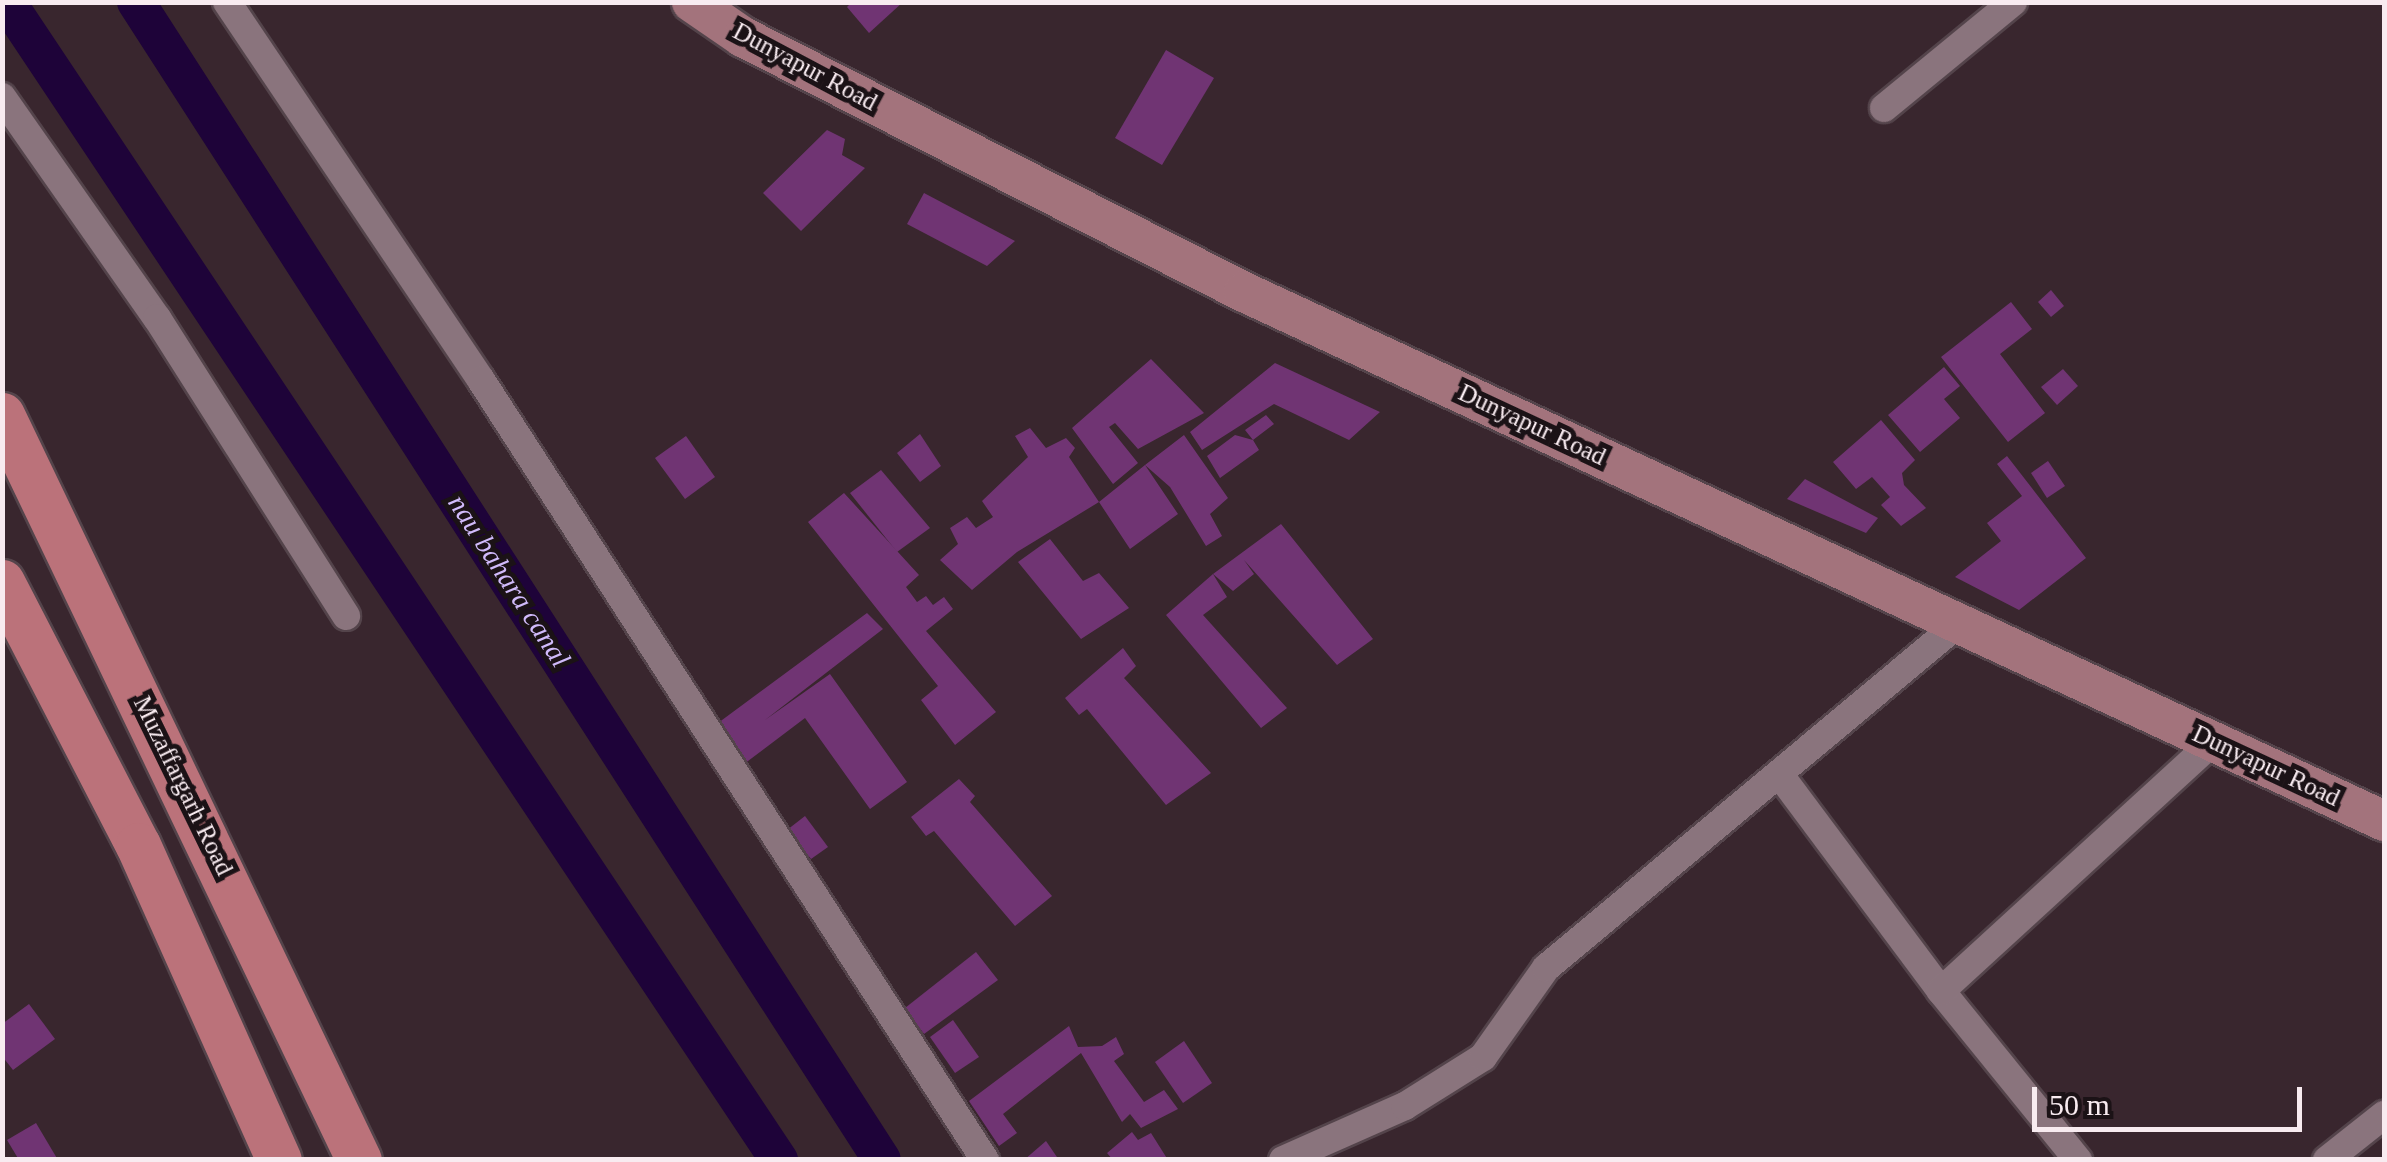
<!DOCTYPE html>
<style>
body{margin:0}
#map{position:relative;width:2387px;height:1162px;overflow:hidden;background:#39262e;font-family:Georgia,serif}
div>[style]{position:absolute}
.canal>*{height:38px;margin:-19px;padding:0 19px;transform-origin:19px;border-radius:19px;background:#1e0339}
.building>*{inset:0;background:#703473}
.roads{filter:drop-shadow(2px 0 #54444b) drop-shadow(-2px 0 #54444b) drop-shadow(0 2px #54444b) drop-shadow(0 -2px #54444b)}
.street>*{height:28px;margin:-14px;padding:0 14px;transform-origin:14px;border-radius:14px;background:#8a747d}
.secondary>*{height:40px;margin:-20px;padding:0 20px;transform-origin:20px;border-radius:20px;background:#a3737c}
.primary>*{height:45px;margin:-22.5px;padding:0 22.5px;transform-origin:22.5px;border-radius:22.5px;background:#bb727a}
span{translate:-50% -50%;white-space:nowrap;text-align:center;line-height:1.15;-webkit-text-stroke:10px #1b1216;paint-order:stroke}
.street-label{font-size:25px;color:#f8ebf0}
.water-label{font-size:28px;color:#d0bafa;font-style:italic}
.frame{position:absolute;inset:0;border:5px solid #f8ebf0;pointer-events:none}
.scale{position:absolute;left:2032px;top:1087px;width:270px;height:45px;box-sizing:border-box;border:5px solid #f8ebf0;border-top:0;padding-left:12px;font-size:30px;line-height:35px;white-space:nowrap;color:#f8ebf0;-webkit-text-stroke:8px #1b1216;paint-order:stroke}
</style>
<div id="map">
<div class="canal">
<i style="left:7px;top:2px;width:1392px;rotate:56.31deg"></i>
<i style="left:136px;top:2px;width:1377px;rotate:57.21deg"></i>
</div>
<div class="building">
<i style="clip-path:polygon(852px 2px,903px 2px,869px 33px,847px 7px)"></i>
<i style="clip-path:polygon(1166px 50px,1214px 78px,1162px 165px,1115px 138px)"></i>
<i style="clip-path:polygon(827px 130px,845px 139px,842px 155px,865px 168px,801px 231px,763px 193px)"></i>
<i style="clip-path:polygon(924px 193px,1015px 241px,987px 266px,907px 224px)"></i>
<i style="clip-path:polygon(2051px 290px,2064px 306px,2051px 317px,2038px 302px)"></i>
<i style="clip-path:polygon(2011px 302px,2032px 329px,2000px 354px,2045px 413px,2008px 442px,1941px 357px)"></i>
<i style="clip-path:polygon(1151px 359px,1204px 413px,1138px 449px,1115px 423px,1109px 427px,1138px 463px,1113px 484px,1072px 428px)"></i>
<i style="clip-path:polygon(1275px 363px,1380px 412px,1349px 440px,1274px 404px,1202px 450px,1190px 432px)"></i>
<i style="clip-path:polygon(1944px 367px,1960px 386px,1944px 399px,1960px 418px,1920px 452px,1888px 415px)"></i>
<i style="clip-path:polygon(2063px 369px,2078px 386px,2057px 405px,2041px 387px)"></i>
<i style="clip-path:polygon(1266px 415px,1274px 424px,1253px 440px,1259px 450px,1220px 478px,1207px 456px,1235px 435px,1253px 440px,1245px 430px)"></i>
<i style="clip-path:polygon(1881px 420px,1915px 460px,1902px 473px,1904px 485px,1926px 508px,1901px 526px,1881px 505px,1890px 497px,1872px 477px,1856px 489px,1833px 462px)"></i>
<i style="clip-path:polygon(1030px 428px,1046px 448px,1066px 438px,1075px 448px,1069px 457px,1099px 502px,1017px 552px,972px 590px,940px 560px,958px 544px,950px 528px,967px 517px,976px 528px,993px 517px,982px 501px,1028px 457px,1015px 436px)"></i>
<i style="clip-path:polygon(920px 434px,941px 466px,920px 482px,897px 453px)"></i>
<i style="clip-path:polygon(1184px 435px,1228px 498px,1210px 514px,1222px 536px,1206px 546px,1170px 487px,1145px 465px,1178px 514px,1130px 549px,1099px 502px,1145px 465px)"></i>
<i style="clip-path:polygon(686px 436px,715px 477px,685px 499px,655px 458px)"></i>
<i style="clip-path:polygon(2007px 456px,2086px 558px,2019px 610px,1955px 577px,2001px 541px,1987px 523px,2022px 496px,1997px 464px)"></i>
<i style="clip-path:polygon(2048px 461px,2065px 486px,2047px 498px,2031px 473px)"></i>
<i style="clip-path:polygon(881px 470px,930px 528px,897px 552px,850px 493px)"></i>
<i style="clip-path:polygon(1805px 479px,1878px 518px,1866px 533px,1787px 499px)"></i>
<i style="clip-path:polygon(844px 493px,919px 575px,906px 587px,917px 602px,926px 596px,933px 605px,944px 597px,953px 609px,926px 631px,996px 712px,955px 745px,921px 700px,938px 686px,808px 522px)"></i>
<i style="clip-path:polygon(1281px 524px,1373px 639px,1337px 665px,1244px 560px,1254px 574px,1233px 591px,1213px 574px)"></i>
<i style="clip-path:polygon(1050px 539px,1083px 581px,1099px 573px,1129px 608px,1081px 639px,1018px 562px)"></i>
<i style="clip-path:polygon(1213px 574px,1227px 597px,1203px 615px,1287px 708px,1261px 728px,1166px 615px)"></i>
<i style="clip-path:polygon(867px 613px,883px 629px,765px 720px,830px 674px,907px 782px,870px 809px,805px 718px,744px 764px,718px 723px)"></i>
<i style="clip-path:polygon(1123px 648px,1136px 666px,1124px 678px,1211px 773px,1166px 805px,1087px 709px,1079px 715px,1065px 698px)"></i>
<i style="clip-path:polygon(959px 779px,975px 796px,970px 802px,1052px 896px,1015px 926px,934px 831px,926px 836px,911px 817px)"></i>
<i style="clip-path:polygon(805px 816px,828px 847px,811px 859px,787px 830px)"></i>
<i style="clip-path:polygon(976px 952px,998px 980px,924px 1034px,905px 1008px)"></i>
<i style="clip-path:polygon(29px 1004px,55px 1039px,13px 1070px,2px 1056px,2px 1024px)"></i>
<i style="clip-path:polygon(953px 1020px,979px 1057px,955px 1073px,930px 1037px)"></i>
<i style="clip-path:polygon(1069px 1026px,1078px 1047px,1102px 1046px,1116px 1037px,1124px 1054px,1114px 1061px,1144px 1102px,1164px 1090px,1178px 1109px,1141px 1128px,1130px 1114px,1122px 1122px,1081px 1053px,1003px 1114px,1017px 1133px,999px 1146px,969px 1101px)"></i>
<i style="clip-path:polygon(1184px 1041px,1212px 1083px,1183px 1103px,1155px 1062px)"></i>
<i style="clip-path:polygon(36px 1123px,58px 1160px,19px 1160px,7px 1140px)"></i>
<i style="clip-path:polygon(1132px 1132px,1138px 1140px,1151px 1133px,1168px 1160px,1113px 1160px,1107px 1153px)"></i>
<i style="clip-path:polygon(1046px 1141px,1059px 1160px,1024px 1160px)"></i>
</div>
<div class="roads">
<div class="street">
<i style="left:227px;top:2px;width:455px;rotate:56.1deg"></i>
<i style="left:481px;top:380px;width:929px;rotate:57.13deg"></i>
<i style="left:2px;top:97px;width:270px;rotate:55deg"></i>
<i style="left:157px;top:318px;width:353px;rotate:57.6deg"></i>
<i style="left:1884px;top:108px;width:167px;rotate:-39.4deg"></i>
<i style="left:1780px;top:775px;width:269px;rotate:53.3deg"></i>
<i style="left:1941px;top:991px;width:218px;rotate:51deg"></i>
<i style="left:1941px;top:991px;width:369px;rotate:-42.5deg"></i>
<i style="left:1283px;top:1160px;width:133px;rotate:-23.9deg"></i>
<i style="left:1405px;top:1106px;width:92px;rotate:-32.1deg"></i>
<i style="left:1483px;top:1057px;width:109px;rotate:-54.7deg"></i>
<i style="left:1546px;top:968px;width:538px;rotate:-39.87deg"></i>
<i style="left:2327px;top:1160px;width:73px;rotate:-38.3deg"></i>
</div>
<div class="secondary">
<i style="left:692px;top:2px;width:62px;rotate:34.5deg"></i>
<i style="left:743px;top:37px;width:562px;rotate:26.98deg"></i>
<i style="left:1244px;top:292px;width:1257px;rotate:24.89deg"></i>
</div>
<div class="primary">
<i style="left:2px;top:415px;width:826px;rotate:64.4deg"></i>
<i style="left:2px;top:582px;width:296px;rotate:62.7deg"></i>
<i style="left:138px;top:845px;width:345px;rotate:65.9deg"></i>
</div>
</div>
<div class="street-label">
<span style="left:805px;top:67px;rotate:28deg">Dunyapur Road</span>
<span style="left:1532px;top:425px;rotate:25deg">Dunyapur Road</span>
<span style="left:2266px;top:766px;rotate:25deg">Dunyapur Road</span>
<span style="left:183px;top:786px;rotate:64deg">Muzaffargarh Road</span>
</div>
<div class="water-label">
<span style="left:509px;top:581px;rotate:57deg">nau bahara canal</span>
</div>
<div class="frame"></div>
<div class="scale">50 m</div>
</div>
